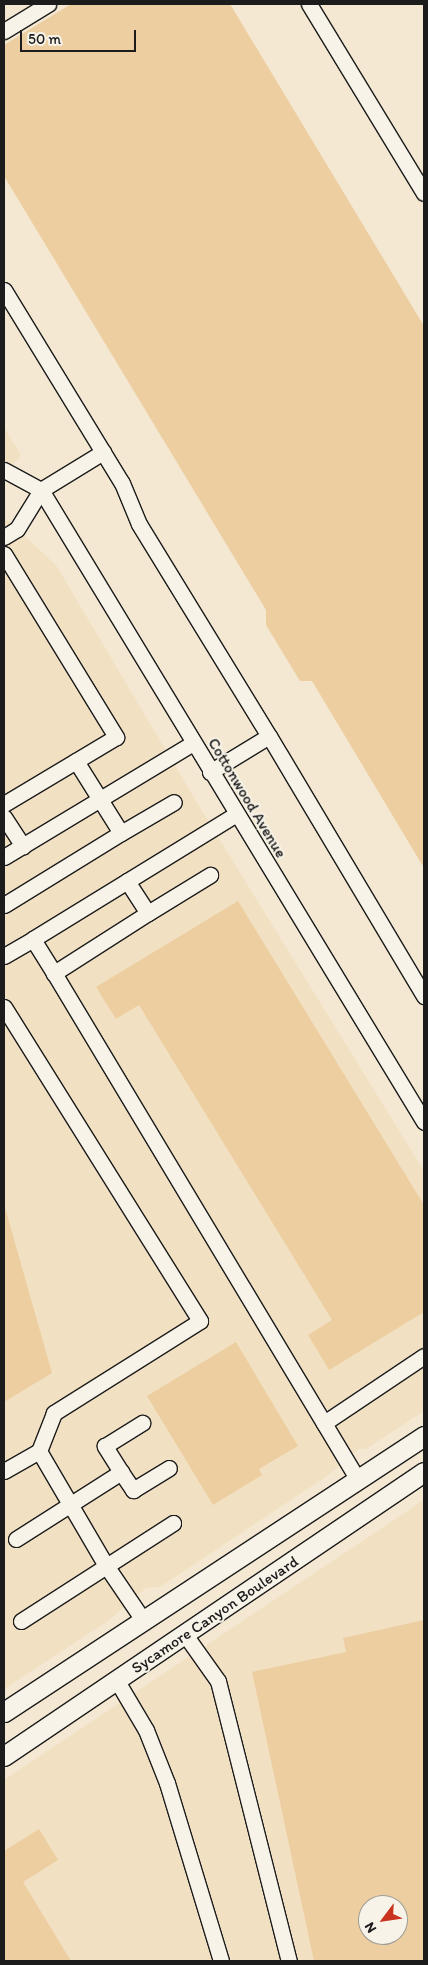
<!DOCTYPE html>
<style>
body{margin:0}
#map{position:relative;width:428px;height:1965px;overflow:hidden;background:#f4e8d2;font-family:Itim,sans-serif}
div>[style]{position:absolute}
.built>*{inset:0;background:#f2e0c3}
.building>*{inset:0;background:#edcea0}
.roads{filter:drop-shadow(1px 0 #1c1c1c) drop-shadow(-1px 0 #1c1c1c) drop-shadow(0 1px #1c1c1c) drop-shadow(0 -1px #1c1c1c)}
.minor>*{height:15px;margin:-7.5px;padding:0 7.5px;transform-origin:7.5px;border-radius:7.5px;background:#f7f3e8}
.major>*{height:19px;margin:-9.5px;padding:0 9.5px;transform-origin:9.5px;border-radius:9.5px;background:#f7f3e8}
span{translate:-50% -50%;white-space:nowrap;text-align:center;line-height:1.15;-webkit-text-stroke:4px #f7f3e8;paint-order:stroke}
.street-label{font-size:16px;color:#1c1c1c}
.frame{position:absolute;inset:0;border:5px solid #1c1c1c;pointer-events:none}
.north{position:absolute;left:358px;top:1895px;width:50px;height:50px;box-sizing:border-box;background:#f7f3e8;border:1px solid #9f9d96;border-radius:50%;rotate:239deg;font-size:14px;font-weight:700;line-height:20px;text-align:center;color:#1c1c1c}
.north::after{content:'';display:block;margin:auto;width:18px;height:22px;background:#c8321e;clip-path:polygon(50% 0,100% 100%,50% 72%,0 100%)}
.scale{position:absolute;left:20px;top:30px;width:116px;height:22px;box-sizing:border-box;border:2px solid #1c1c1c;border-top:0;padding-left:6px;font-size:15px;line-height:18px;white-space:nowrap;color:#1c1c1c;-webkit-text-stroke:4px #f7f3e8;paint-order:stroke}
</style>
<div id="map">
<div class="built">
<i style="clip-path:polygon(4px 427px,21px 455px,4px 475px)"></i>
<i style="clip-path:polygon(4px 517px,56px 565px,199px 806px,424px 1171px,424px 1411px,366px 1449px,359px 1449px,327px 1476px,160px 1587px,146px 1588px,108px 1621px,4px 1689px)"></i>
<i style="clip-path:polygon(evenodd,424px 1500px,424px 1961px,4px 1961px,4px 1780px,424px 1500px,368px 1905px,398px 1905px,398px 1935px,368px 1935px,368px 1905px)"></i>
</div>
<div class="building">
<i style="clip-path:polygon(71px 4px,230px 4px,424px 326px,424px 868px,312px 681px,300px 681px,266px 625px,266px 610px,4px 176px,4px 45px)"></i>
<i style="clip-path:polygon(238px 901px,424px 1205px,424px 1312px,329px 1370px,308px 1335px,332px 1320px,139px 1005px,116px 1019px,96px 987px)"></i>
<i style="clip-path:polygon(4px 1204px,52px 1373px,4px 1402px)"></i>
<i style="clip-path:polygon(236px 1342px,298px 1446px,259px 1469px,262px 1475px,213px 1505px,147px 1396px)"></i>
<i style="clip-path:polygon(evenodd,424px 1620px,424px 1961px,314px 1961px,252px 1672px,346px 1652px,343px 1638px,424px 1620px,368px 1905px,398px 1905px,398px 1935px,368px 1935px,368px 1905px)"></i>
<i style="clip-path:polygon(39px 1829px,58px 1860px,23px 1882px,71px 1961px,4px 1961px,4px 1851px)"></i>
</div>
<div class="roads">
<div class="minor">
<i style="left:309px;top:4px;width:221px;rotate:58.7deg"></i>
<i style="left:4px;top:31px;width:52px;rotate:-31.5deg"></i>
<i style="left:4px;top:290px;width:226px;rotate:58.6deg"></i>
<i style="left:122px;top:483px;width:44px;rotate:67.5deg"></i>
<i style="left:139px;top:524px;width:249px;rotate:58.5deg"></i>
<i style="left:4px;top:470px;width:42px;rotate:28.4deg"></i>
<i style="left:41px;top:490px;width:739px;rotate:58.78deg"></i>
<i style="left:4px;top:537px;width:15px;rotate:-32deg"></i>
<i style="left:17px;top:529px;width:46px;rotate:-58.4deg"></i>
<i style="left:41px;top:490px;width:73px;rotate:-31.5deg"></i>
<i style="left:4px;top:554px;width:215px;rotate:58.5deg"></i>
<i style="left:116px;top:737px;width:131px;rotate:149.1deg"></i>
<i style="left:210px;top:772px;width:69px;rotate:-31.4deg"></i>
<i style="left:269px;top:736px;width:303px;rotate:59.2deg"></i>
<i style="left:4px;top:817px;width:35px;rotate:57deg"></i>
<i style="left:121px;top:833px;width:61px;rotate:-30.3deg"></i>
<i style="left:4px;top:857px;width:221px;rotate:-31.1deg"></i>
<i style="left:127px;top:881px;width:38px;rotate:57deg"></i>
<i style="left:148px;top:913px;width:73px;rotate:-31.5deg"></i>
<i style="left:4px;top:905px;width:137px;rotate:-31.6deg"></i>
<i style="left:121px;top:833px;width:85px;rotate:-122deg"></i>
<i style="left:148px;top:913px;width:112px;rotate:147.4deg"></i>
<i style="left:54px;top:973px;width:40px;rotate:-122deg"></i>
<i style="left:33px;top:939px;width:238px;rotate:-31.6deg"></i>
<i style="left:4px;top:956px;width:34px;rotate:-30deg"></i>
<i style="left:54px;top:973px;width:591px;rotate:59.05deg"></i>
<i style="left:4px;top:1007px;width:370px;rotate:58deg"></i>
<i style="left:200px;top:1321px;width:173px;rotate:147.8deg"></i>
<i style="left:54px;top:1413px;width:41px;rotate:111.5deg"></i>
<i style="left:39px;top:1451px;width:131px;rotate:59.7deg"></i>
<i style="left:105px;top:1564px;width:68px;rotate:55.8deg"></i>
<i style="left:324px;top:1423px;width:120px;rotate:-33.8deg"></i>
<i style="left:4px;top:1471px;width:40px;rotate:-29.7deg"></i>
<i style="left:121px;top:1472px;width:22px;rotate:56deg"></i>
<i style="left:133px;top:1490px;width:42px;rotate:-31.4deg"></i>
<i style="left:16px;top:1539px;width:125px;rotate:-32.5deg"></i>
<i style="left:121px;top:1472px;width:31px;rotate:-122deg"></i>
<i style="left:105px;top:1446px;width:44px;rotate:-31.9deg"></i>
<i style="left:21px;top:1621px;width:181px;rotate:-32.8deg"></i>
<i style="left:186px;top:1636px;width:55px;rotate:54.6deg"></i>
<i style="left:218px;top:1681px;width:289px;rotate:75.8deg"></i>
<i style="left:117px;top:1681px;width:57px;rotate:59.4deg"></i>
<i style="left:146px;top:1730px;width:57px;rotate:68.4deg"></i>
<i style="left:167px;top:1783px;width:186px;rotate:73.1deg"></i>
</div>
<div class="major">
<i style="left:4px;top:1712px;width:503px;rotate:-33.31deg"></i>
<i style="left:4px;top:1756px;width:507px;rotate:-34.07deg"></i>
</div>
</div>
<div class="street-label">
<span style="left:247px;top:798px;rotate:59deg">Cottonwood Avenue</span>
<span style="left:215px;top:1615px;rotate:-34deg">Sycamore Canyon Boulevard</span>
</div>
<div class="frame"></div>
<div class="north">N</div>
<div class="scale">50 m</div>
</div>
